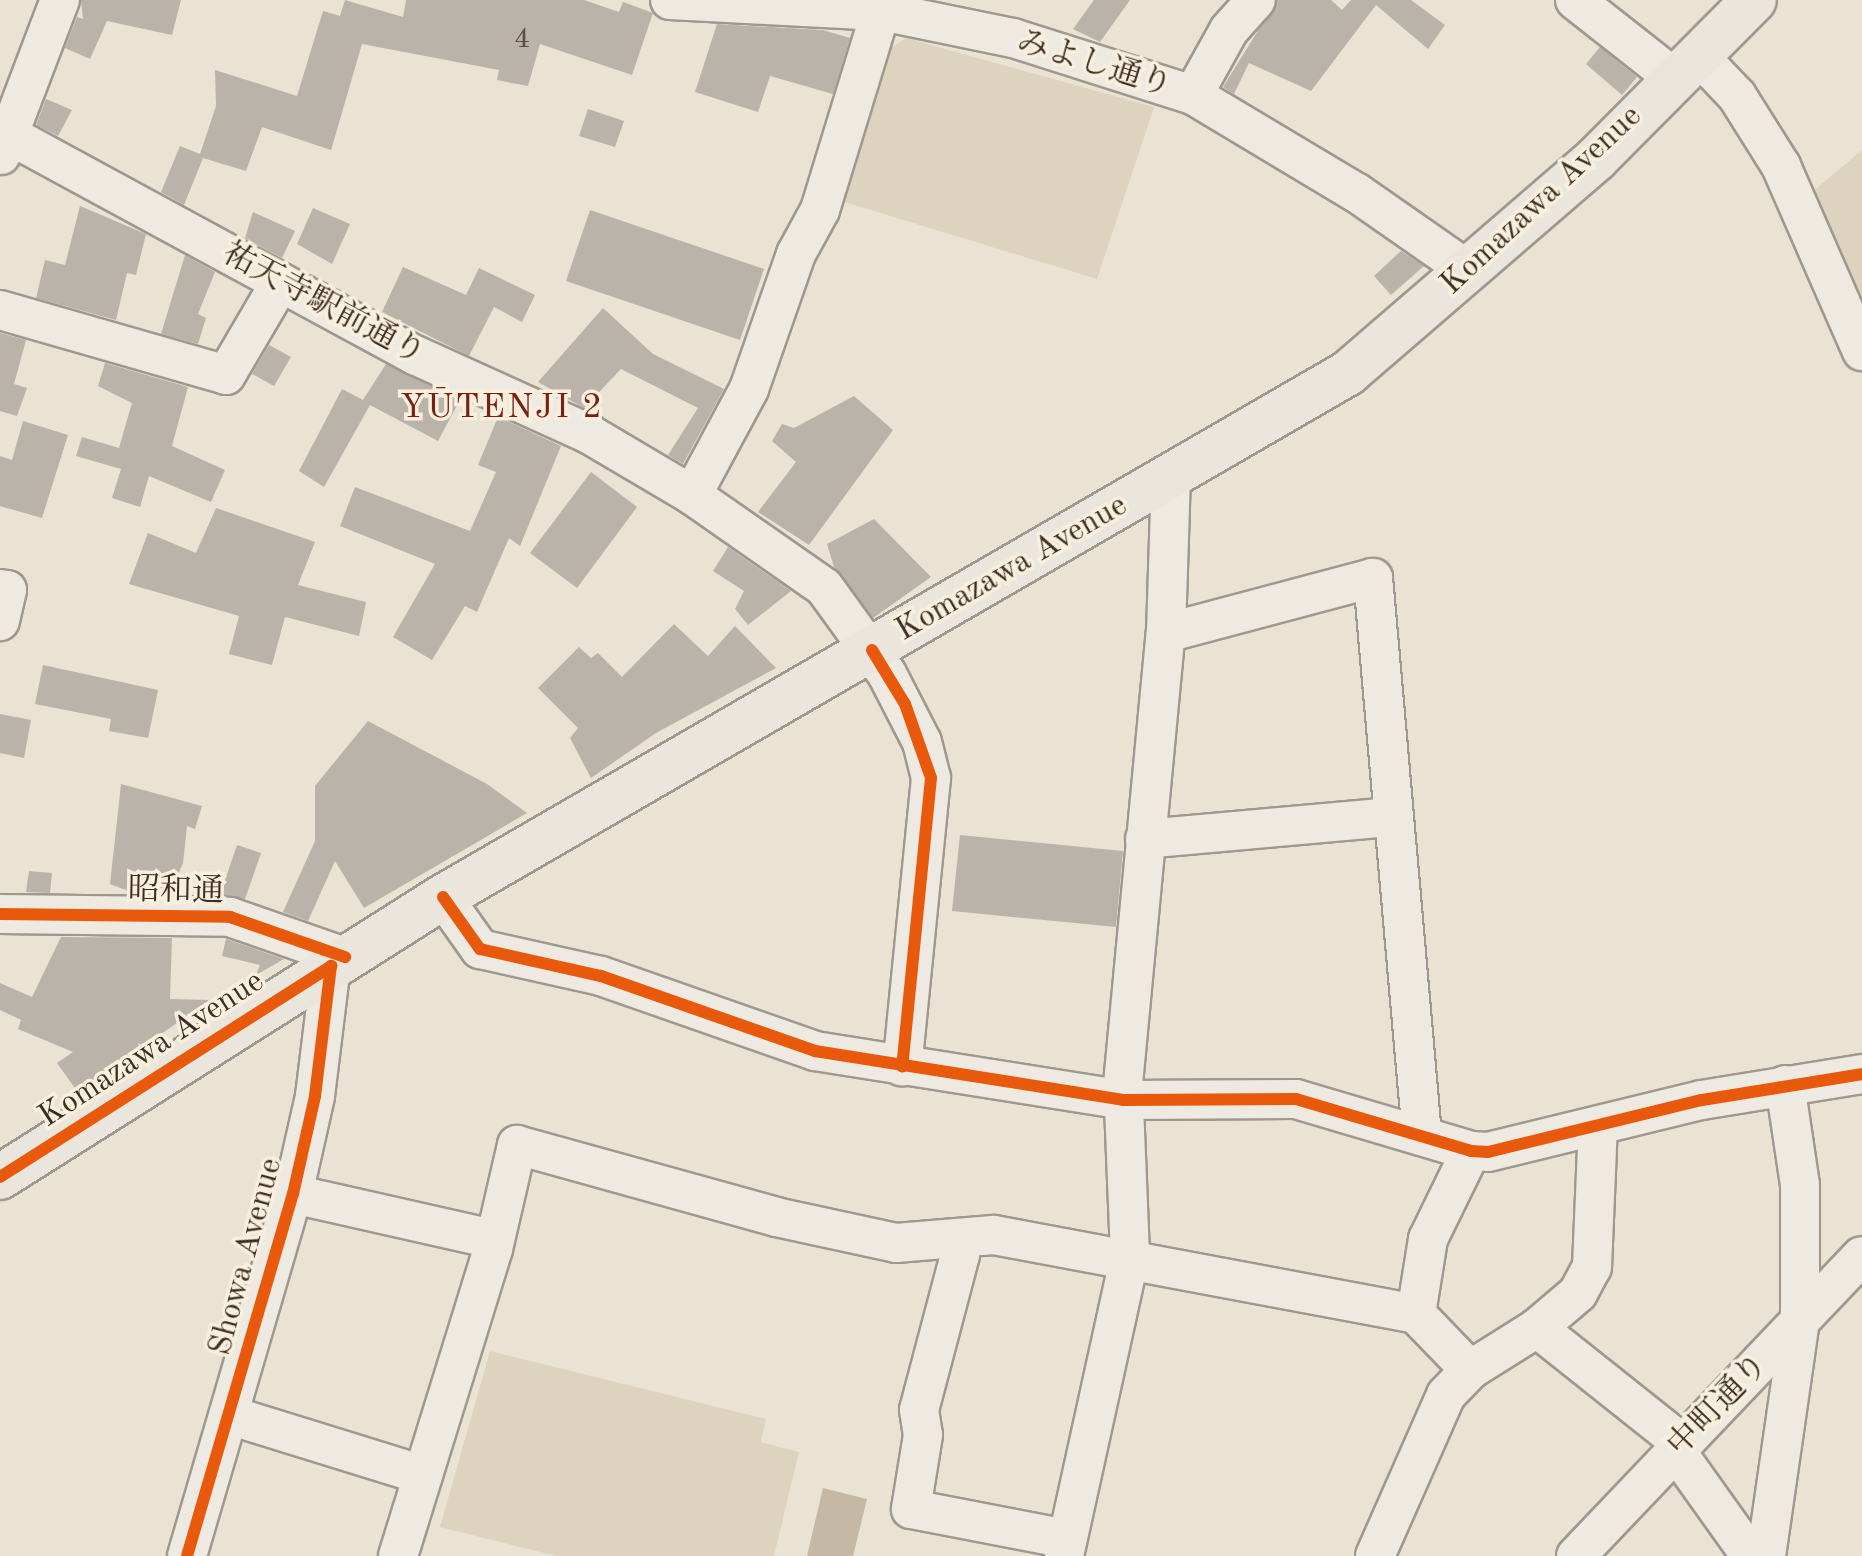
<!DOCTYPE html>
<meta charset="utf-8">
<style>
body{margin:0}
#map{position:relative;width:1862px;height:1556px;overflow:hidden;background:#eae2d3;font-family:"Old Standard TT","Noto Serif JP",serif}
div>[style]{position:absolute}
.green>*{inset:0;background:#ded3be}
.water>*{inset:0;background:#c5b9a6}
.building>*{inset:0;background:#b9b3a9}
.roads{filter:drop-shadow(2px 0 #9f988f) drop-shadow(-2px 0 #9f988f) drop-shadow(0 2px #9f988f) drop-shadow(0 -2px #9f988f)}
.minor>*{height:38px;margin:-19px;padding:0 19px;transform-origin:19px;border-radius:19px;background:#eeeae2}
.major>*{height:44px;margin:-22px;padding:0 22px;transform-origin:22px;border-radius:22px;background:#ebe6dd}
.cycleway>*{height:12px;margin:-6px;padding:0 6px;transform-origin:6px;border-radius:6px;background:#e8590c}
span{translate:-50% -50%;white-space:nowrap;text-align:center;line-height:1.15;-webkit-text-stroke:7px #f8efdc;paint-order:stroke}
.number-label{font-size:28px;color:#5b4f47}
.number-label span{-webkit-text-stroke-width:0}
.street-label{font-size:32px;color:#3c2e26}
.neighbourhood-label{font-size:34px;color:#7a1f14;letter-spacing:2px}
</style>
<div id="map">
<div class="green">
<i style="clip-path:polygon(906px 38px,1154px 107px,1097px 279px,838px 200px,886px 51px)"></i>
<i style="clip-path:polygon(1862px 150px,1862px 330px,1805px 198px)"></i>
<i style="clip-path:polygon(490px 1351px,766px 1419px,761px 1442px,799px 1452px,774px 1556px,556px 1556px,440px 1527px)"></i>
</div>
<div class="water">
<i style="clip-path:polygon(823px 1488px,867px 1499px,853px 1556px,807px 1556px)"></i>
</div>
<div class="building">
<i style="clip-path:polygon(81px 0,181px 0,172px 35px,107px 21px,90px 59px,65px 48px,77px 17px,83px 19px)"></i>
<i style="clip-path:polygon(345px 0,403px 17px,406px 0,584px 0,619px 12px,623px 2px,653px 13px,632px 75px,540px 44px,528px 86px,497px 80px,499px 70px,362px 44px,331px 150px,262px 127px,246px 171px,203px 158px,184px 205px,161px 192px,180px 146px,200px 154px,216px 106px,215px 70px,297px 96px,323px 11px,340px 16px)"></i>
<i style="clip-path:polygon(1094px 0,1130px 0,1100px 42px,1073px 29px)"></i>
<i style="clip-path:polygon(1277px 0,1331px 0,1342px 10px,1351px 0,1411px 0,1445px 25px,1428px 49px,1376px 5px,1311px 91px,1249px 63px,1234px 94px,1223px 87px)"></i>
<i style="clip-path:polygon(717px 24px,823px 30px,850px 38px,833px 94px,770px 76px,758px 112px,695px 92px)"></i>
<i style="clip-path:polygon(1600px 47px,1637px 77px,1622px 95px,1586px 64px)"></i>
<i style="clip-path:polygon(46px 99px,72px 110px,58px 136px,36px 125px)"></i>
<i style="clip-path:polygon(588px 109px,624px 121px,615px 147px,579px 136px)"></i>
<i style="clip-path:polygon(80px 206px,146px 234px,136px 275px,127px 273px,116px 320px,36px 298px,45px 260px,65px 265px)"></i>
<i style="clip-path:polygon(313px 208px,350px 224px,332px 264px,297px 244px)"></i>
<i style="clip-path:polygon(590px 210px,764px 269px,740px 340px,566px 281px)"></i>
<i style="clip-path:polygon(253px 212px,295px 231px,282px 258px,245px 238px)"></i>
<i style="clip-path:polygon(1401px 251px,1424px 266px,1391px 295px,1374px 276px)"></i>
<i style="clip-path:polygon(185px 255px,215px 272px,198px 314px,206px 318px,198px 344px,161px 334px)"></i>
<i style="clip-path:polygon(403px 267px,466px 295px,479px 268px,535px 295px,522px 322px,494px 307px,469px 356px,382px 312px)"></i>
<i style="clip-path:polygon(603px 308px,653px 354px,724px 389px,683px 464px,668px 455px,698px 408px,621px 369px,584px 408px,538px 382px)"></i>
<i style="clip-path:polygon(0 333px,26px 340px,14px 384px,27px 388px,17px 416px,0 411px)"></i>
<i style="clip-path:polygon(269px 345px,291px 357px,274px 386px,252px 374px)"></i>
<i style="clip-path:polygon(105px 363px,188px 387px,172px 446px,225px 470px,211px 502px,149px 476px,140px 507px,112px 498px,121px 469px,76px 456px,82px 437px,119px 448px,132px 403px,98px 386px)"></i>
<i style="clip-path:polygon(386px 364px,460px 400px,438px 441px,370px 405px,324px 487px,299px 471px,342px 389px,363px 400px)"></i>
<i style="clip-path:polygon(854px 396px,893px 430px,809px 545px,758px 512px,796px 462px,772px 441px,782px 424px,794px 428px)"></i>
<i style="clip-path:polygon(498px 417px,561px 446px,520px 546px,509px 538px,477px 612px,465px 606px,432px 660px,393px 637px,435px 564px,340px 526px,355px 487px,470px 531px,496px 472px,478px 465px)"></i>
<i style="clip-path:polygon(23px 421px,68px 435px,42px 518px,0 506px,0 456px,12px 460px)"></i>
<i style="clip-path:polygon(591px 472px,637px 507px,577px 588px,530px 553px)"></i>
<i style="clip-path:polygon(216px 508px,315px 542px,298px 585px,366px 602px,359px 636px,285px 617px,272px 665px,229px 654px,239px 616px,129px 584px,148px 533px,196px 553px)"></i>
<i style="clip-path:polygon(874px 519px,931px 577px,873px 618px,834px 567px,827px 544px)"></i>
<i style="clip-path:polygon(728px 547px,791px 591px,748px 625px,735px 609px,744px 591px,713px 571px)"></i>
<i style="clip-path:polygon(674px 624px,708px 656px,735px 626px,776px 668px,656px 733px,591px 778px,570px 738px,578px 728px,538px 688px,579px 647px,591px 658px,598px 653px,622px 677px)"></i>
<i style="clip-path:polygon(43px 665px,158px 690px,148px 738px,109px 731px,111px 719px,35px 704px)"></i>
<i style="clip-path:polygon(0 714px,31px 720px,24px 758px,0 753px)"></i>
<i style="clip-path:polygon(368px 721px,487px 784px,527px 813px,364px 908px,335px 861px,308px 921px,283px 912px,315px 841px,315px 786px)"></i>
<i style="clip-path:polygon(121px 784px,202px 806px,195px 829px,187px 826px,183px 863px,170px 894px,136px 894px,110px 884px)"></i>
<i style="clip-path:polygon(960px 835px,1123px 851px,1116px 927px,952px 911px)"></i>
<i style="clip-path:polygon(237px 845px,261px 853px,245px 899px,220px 895px)"></i>
<i style="clip-path:polygon(29px 871px,52px 873px,50px 893px,26px 892px)"></i>
<i style="clip-path:polygon(61px 937px,172px 938px,170px 999px,211px 1000px,77px 1091px,57px 1063px,73px 1052px,18px 1029px,21px 1020px,0 1010px,0 983px,32px 997px)"></i>
<i style="clip-path:polygon(226px 939px,284px 959px,256px 975px,260px 965px,222px 956px)"></i>
</div>
<div class="roads">
<div class="minor">
<i style="left:670px;top:0;width:211px;rotate:3deg"></i>
<i style="left:881px;top:11px;width:135px;rotate:11.6deg"></i>
<i style="left:1013px;top:38px;width:189px;rotate:17.6deg"></i>
<i style="left:1193px;top:95px;width:191px;rotate:30.9deg"></i>
<i style="left:1357px;top:193px;width:136px;rotate:34.9deg"></i>
<i style="left:1575px;top:0;width:125px;rotate:38.2deg"></i>
<i style="left:1697px;top:54px;width:58px;rotate:46.4deg"></i>
<i style="left:1737px;top:96px;width:83px;rotate:57.8deg"></i>
<i style="left:1781px;top:166px;width:202px;rotate:66.4deg"></i>
<i style="left:1193px;top:95px;width:74px;rotate:-61deg"></i>
<i style="left:1229px;top:30px;width:40px;rotate:-48deg"></i>
<i style="left:0;top:130px;width:474px;rotate:28.5deg"></i>
<i style="left:417px;top:356px;width:189px;rotate:24.4deg"></i>
<i style="left:589px;top:434px;width:120px;rotate:30.6deg"></i>
<i style="left:692px;top:495px;width:161px;rotate:34.9deg"></i>
<i style="left:824px;top:587px;width:107px;rotate:54.1deg"></i>
<i style="left:887px;top:674px;width:76px;rotate:62.8deg"></i>
<i style="left:922px;top:742px;width:37px;rotate:76deg"></i>
<i style="left:931px;top:778px;width:290px;rotate:95.7deg"></i>
<i style="left:1px;top:155px;width:166px;rotate:-69.2deg"></i>
<i style="left:0;top:310px;width:235px;rotate:16deg"></i>
<i style="left:226px;top:375px;width:107px;rotate:-59.6deg"></i>
<i style="left:692px;top:495px;width:120px;rotate:-61.7deg"></i>
<i style="left:749px;top:389px;width:143px;rotate:-70.8deg"></i>
<i style="left:796px;top:254px;width:50px;rotate:-61.4deg"></i>
<i style="left:820px;top:210px;width:208px;rotate:-73deg"></i>
<i style="left:0;top:589px;width:7px;rotate:8deg"></i>
<i style="left:7px;top:590px;width:32px;rotate:103deg"></i>
<i style="left:1166px;top:633px;width:214px;rotate:-14.9deg"></i>
<i style="left:1373px;top:578px;width:560px;rotate:84.98deg"></i>
<i style="left:1145px;top:839px;width:246px;rotate:-5.1deg"></i>
<i style="left:443px;top:897px;width:64px;rotate:54.6deg"></i>
<i style="left:480px;top:949px;width:124px;rotate:12.6deg"></i>
<i style="left:601px;top:976px;width:227px;rotate:19.3deg"></i>
<i style="left:815px;top:1051px;width:312px;rotate:9deg"></i>
<i style="left:1123px;top:1100px;width:173px;rotate:-0.3deg"></i>
<i style="left:1296px;top:1099px;width:183px;rotate:16.5deg"></i>
<i style="left:1471px;top:1151px;width:17px;rotate:3deg"></i>
<i style="left:1488px;top:1152px;width:220px;rotate:-13.7deg"></i>
<i style="left:1702px;top:1100px;width:162px;rotate:-9.2deg"></i>
<i style="left:0;top:914px;width:230px;rotate:0.7deg"></i>
<i style="left:230px;top:917px;width:122px;rotate:19.2deg"></i>
<i style="left:293px;top:1194px;width:205px;rotate:12.7deg"></i>
<i style="left:954px;top:1240px;width:16px;rotate:68deg"></i>
<i style="left:960px;top:1255px;width:160px;rotate:104.8deg"></i>
<i style="left:919px;top:1410px;width:25px;rotate:81deg"></i>
<i style="left:923px;top:1435px;width:75px;rotate:99.2deg"></i>
<i style="left:911px;top:1509px;width:159px;rotate:10.9deg"></i>
<i style="left:1416px;top:1314px;width:76px;rotate:-80.9deg"></i>
<i style="left:1428px;top:1239px;width:98px;rotate:-64deg"></i>
<i style="left:1537px;top:1328px;width:186px;rotate:38.5deg"></i>
<i style="left:229px;top:1415px;width:203px;rotate:17.2deg"></i>
<i style="left:1676px;top:1451px;width:129px;rotate:54.5deg"></i>
<i style="left:187px;top:1556px;width:377px;rotate:-73.7deg"></i>
<i style="left:293px;top:1194px;width:100px;rotate:-77.3deg"></i>
<i style="left:315px;top:1096px;width:131px;rotate:-83deg"></i>
<i style="left:398px;top:1556px;width:321px;rotate:-72.8deg"></i>
<i style="left:493px;top:1249px;width:107px;rotate:-77deg"></i>
<i style="left:517px;top:1145px;width:269px;rotate:15.5deg"></i>
<i style="left:776px;top:1217px;width:123px;rotate:12.2deg"></i>
<i style="left:896px;top:1243px;width:98px;rotate:-4.7deg"></i>
<i style="left:994px;top:1235px;width:429px;rotate:10.6deg"></i>
<i style="left:1416px;top:1314px;width:78px;rotate:46deg"></i>
<i style="left:1064px;top:1556px;width:308px;rotate:-77.6deg"></i>
<i style="left:1130px;top:1255px;width:171px;rotate:-92.3deg"></i>
<i style="left:1123px;top:1084px;width:453px;rotate:-84.6deg"></i>
<i style="left:1166px;top:633px;width:157px;rotate:-88.2deg"></i>
<i style="left:1375px;top:1556px;width:176px;rotate:-66.2deg"></i>
<i style="left:1446px;top:1395px;width:35px;rotate:-46deg"></i>
<i style="left:1470px;top:1370px;width:79px;rotate:-32.1deg"></i>
<i style="left:1537px;top:1328px;width:54px;rotate:-40.5deg"></i>
<i style="left:1578px;top:1293px;width:30px;rotate:-62deg"></i>
<i style="left:1592px;top:1267px;width:141px;rotate:-87.6deg"></i>
<i style="left:1576px;top:1556px;width:414px;rotate:-46.4deg"></i>
<i style="left:1766px;top:1556px;width:237px;rotate:-81.8deg"></i>
<i style="left:1800px;top:1321px;width:136px;rotate:-90deg"></i>
<i style="left:1800px;top:1185px;width:101px;rotate:-98.5deg"></i>
</div>
<div class="major">
<i style="left:0;top:1177px;width:524px;rotate:-32.3deg"></i>
<i style="left:443px;top:897px;width:1046px;rotate:-30.07deg"></i>
<i style="left:1348px;top:373px;width:328px;rotate:-40.8deg"></i>
<i style="left:1596px;top:159px;width:224px;rotate:-45.2deg"></i>
</div>
</div>
<div class="cycleway">
<i style="left:872px;top:650px;width:63px;rotate:58.6deg"></i>
<i style="left:905px;top:704px;width:78px;rotate:70.6deg"></i>
<i style="left:931px;top:778px;width:290px;rotate:95.7deg"></i>
<i style="left:443px;top:897px;width:64px;rotate:54.6deg"></i>
<i style="left:480px;top:949px;width:124px;rotate:12.6deg"></i>
<i style="left:601px;top:976px;width:227px;rotate:19.3deg"></i>
<i style="left:815px;top:1051px;width:312px;rotate:9deg"></i>
<i style="left:1123px;top:1100px;width:173px;rotate:-0.3deg"></i>
<i style="left:1296px;top:1099px;width:183px;rotate:16.5deg"></i>
<i style="left:1471px;top:1151px;width:17px;rotate:3deg"></i>
<i style="left:1488px;top:1152px;width:220px;rotate:-13.7deg"></i>
<i style="left:1702px;top:1100px;width:162px;rotate:-9.2deg"></i>
<i style="left:0;top:914px;width:230px;rotate:0.7deg"></i>
<i style="left:230px;top:917px;width:122px;rotate:19.2deg"></i>
<i style="left:0;top:1177px;width:393px;rotate:-32.5deg"></i>
<i style="left:187px;top:1556px;width:377px;rotate:-73.7deg"></i>
<i style="left:293px;top:1194px;width:100px;rotate:-77.3deg"></i>
<i style="left:315px;top:1096px;width:131px;rotate:-83deg"></i>
</div>
<div class="number-label">
<span style="left:522px;top:40px">4</span>
</div>
<div class="street-label">
<span style="left:1094px;top:65px;rotate:17deg">みよし通り</span>
<span style="left:1542px;top:201px;rotate:-43deg">Komazawa Avenue</span>
<span style="left:323px;top:305px;rotate:28deg">祐天寺駅前通り</span>
<span style="left:1012px;top:569px;rotate:-30deg">Komazawa Avenue</span>
<span style="left:176px;top:892px;rotate:1deg">昭和通</span>
<span style="left:152px;top:1050px;rotate:-33deg">Komazawa Avenue</span>
<span style="left:247px;top:1257px;rotate:-75deg">Showa Avenue</span>
<span style="left:1719px;top:1406px;rotate:-46deg">中町通り</span>
</div>
<div class="neighbourhood-label">
<span style="left:502px;top:409px">YŪTENJI 2</span>
</div>
</div>
